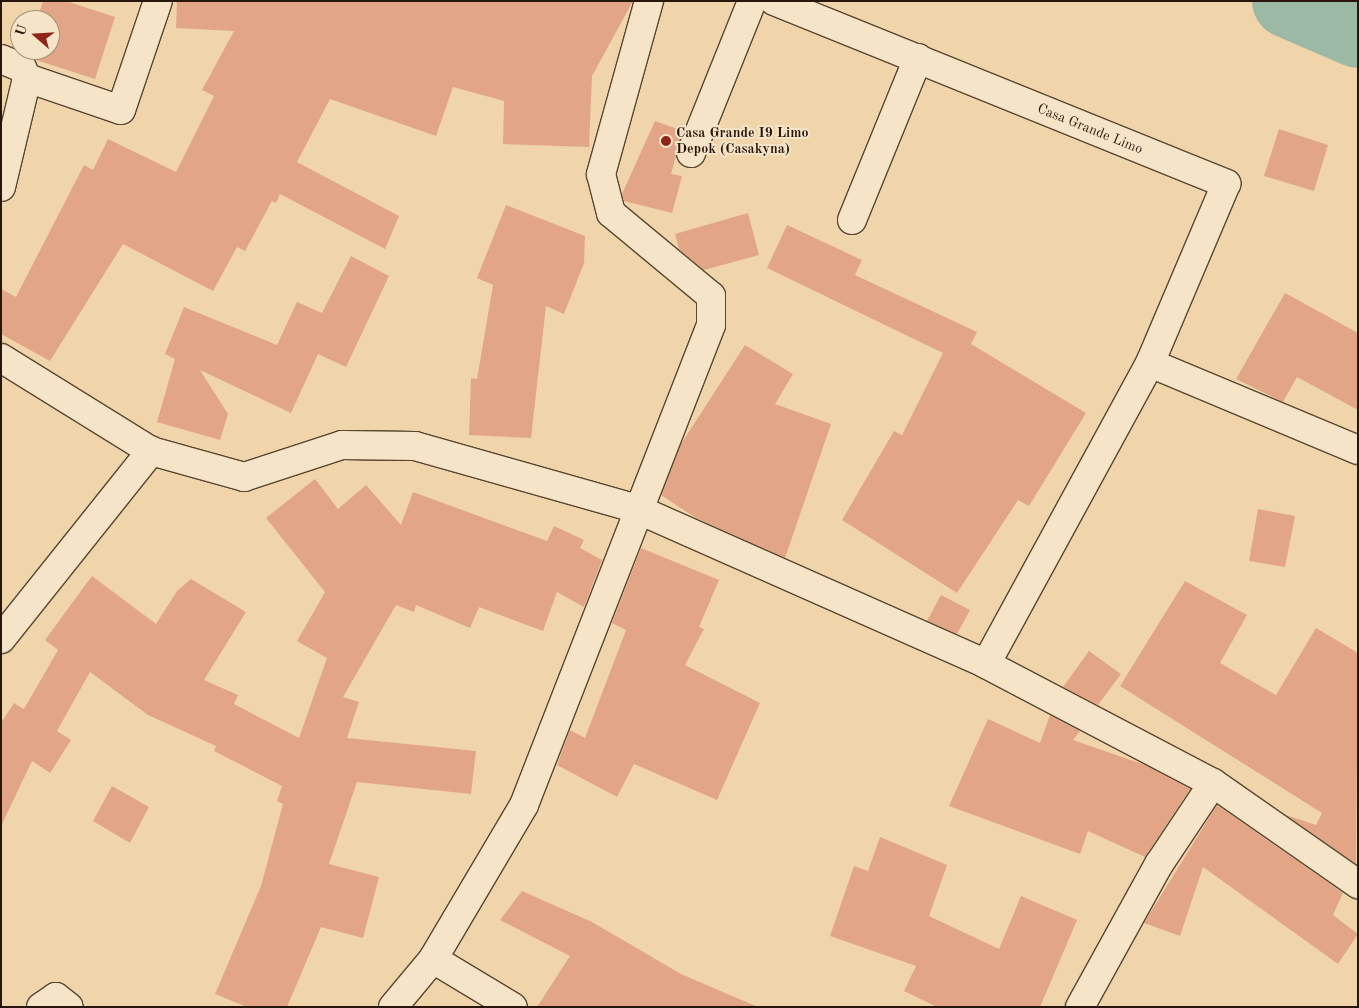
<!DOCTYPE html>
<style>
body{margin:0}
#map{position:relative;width:1359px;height:1008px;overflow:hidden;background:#f0d5aa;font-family:"Old Standard TT",serif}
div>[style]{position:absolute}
.river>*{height:74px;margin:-37px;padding:0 37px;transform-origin:37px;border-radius:37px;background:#9bb9a4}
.building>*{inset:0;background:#e2a686}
.roads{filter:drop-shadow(1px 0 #594631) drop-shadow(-1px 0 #594631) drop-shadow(0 1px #594631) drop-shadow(0 -1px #594631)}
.minor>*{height:28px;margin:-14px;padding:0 14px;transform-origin:14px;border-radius:14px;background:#f5e4c8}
.dots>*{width:14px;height:14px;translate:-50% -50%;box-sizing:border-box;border:2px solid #f5e4c8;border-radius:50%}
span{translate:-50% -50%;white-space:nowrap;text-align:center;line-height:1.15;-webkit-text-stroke:4px #f5e4c8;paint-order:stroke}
.street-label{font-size:14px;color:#271609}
.poi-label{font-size:14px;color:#271609;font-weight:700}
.left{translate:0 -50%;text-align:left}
.frame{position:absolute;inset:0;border:2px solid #271609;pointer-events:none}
.north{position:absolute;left:10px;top:10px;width:50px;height:50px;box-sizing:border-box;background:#f5e4c8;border:1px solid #a3927c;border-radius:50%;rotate:289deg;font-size:14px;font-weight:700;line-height:20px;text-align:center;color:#271609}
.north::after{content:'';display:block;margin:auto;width:18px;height:22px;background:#8f2418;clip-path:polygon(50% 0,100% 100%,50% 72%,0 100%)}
</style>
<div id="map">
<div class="river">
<i style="left:1289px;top:1px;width:75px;rotate:23.5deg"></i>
</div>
<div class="building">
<i style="clip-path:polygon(43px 1px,66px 1px,115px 17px,95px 79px,36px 60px,27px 53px,50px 50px,50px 20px,37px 20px)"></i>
<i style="clip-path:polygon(177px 1px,633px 1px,592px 76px,589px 147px,503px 144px,504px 101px,453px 87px,436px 136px,330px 99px,297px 162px,399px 216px,385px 249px,280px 194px,276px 203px,272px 201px,245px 251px,237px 247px,213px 291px,123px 244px,50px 361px,1px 334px,1px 289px,16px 297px,84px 165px,93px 170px,108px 139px,176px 172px,214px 96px,202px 90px,234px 31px,176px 28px)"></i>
<i style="clip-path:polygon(655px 121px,683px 131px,671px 174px,682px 176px,672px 213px,624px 201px,622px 194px)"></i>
<i style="clip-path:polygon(1279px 129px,1328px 145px,1314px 191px,1264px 176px)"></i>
<i style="clip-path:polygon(506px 205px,585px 236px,584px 263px,564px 314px,546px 306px,531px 438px,469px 435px,471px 378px,477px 379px,493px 285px,477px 278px)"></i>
<i style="clip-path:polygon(748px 213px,759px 255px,704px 270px,679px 249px,675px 234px)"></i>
<i style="clip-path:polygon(787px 225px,862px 260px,855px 275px,977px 332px,971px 344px,1086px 413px,1029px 506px,1018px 500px,957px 593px,842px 520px,894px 431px,902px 435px,943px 353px,767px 268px)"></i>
<i style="clip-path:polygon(351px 256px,389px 276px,346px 367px,318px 354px,291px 413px,200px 370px,228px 414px,220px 440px,157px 422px,175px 359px,165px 354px,184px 307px,277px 345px,297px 302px,322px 313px)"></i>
<i style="clip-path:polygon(1285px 293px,1358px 333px,1358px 410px,1297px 377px,1283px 402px,1236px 379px)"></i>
<i style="clip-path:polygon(745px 345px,793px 374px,775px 404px,831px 424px,785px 558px,696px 518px,661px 495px,681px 444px)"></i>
<i style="clip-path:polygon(315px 479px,338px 509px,366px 485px,401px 525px,413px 492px,547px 541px,554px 526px,584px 540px,580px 548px,602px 560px,584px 607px,557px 592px,543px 631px,479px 607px,470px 628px,416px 605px,414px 612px,396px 605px,343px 697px,359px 702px,347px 738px,476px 751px,471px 794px,357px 782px,329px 864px,379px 877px,363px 938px,321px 927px,287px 1007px,247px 1007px,215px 994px,261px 886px,283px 804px,277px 801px,282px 786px,214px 751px,216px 746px,148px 715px,90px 672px,57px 731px,71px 740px,50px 773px,32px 761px,1px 826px,1px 723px,14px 703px,24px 709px,58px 650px,45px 640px,92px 576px,156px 624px,177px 591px,191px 579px,246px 612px,204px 680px,238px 695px,234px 704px,299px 738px,327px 658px,297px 641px,325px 592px,266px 518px)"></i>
<i style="clip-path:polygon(1258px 509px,1295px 516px,1285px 567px,1249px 561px)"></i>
<i style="clip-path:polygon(641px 548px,719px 580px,699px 627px,704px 629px,685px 665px,760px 703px,717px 800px,634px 764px,617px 797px,557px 765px,570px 730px,585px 738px,626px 630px,612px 623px)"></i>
<i style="clip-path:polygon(1185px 581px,1247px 615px,1220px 663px,1276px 695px,1316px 628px,1358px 653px,1356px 864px,1286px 815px,1316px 825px,1322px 813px,1120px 686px)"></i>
<i style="clip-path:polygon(941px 595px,970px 610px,957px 634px,927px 621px)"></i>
<i style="clip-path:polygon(1089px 651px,1121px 674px,1098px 705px,1063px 687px)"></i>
<i style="clip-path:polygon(1050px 715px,1080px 731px,1073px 740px,1145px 765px,1190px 789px,1145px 857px,1088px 831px,1080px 854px,949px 806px,988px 719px,1040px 743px)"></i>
<i style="clip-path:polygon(112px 786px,149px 807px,130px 843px,93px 821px)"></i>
<i style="clip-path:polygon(1217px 805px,1343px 893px,1333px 915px,1358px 934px,1338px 964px,1203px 867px,1180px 936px,1144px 923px)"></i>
<i style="clip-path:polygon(880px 837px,947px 865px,929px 916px,999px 949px,1021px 896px,1077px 920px,1040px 1007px,937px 1007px,904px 991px,916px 966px,830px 936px,854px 866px,868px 871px)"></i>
<i style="clip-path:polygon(522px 891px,592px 922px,681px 974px,758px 1007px,537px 1007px,570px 956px,500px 920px)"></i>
</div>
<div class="roads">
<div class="minor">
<i style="left:774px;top:1px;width:488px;rotate:22deg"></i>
<i style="left:1226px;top:184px;width:194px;rotate:113deg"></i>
<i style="left:1px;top:59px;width:23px;rotate:23deg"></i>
<i style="left:22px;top:68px;width:11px;rotate:63deg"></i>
<i style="left:27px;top:78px;width:112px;rotate:103.4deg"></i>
<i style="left:27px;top:78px;width:99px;rotate:18.8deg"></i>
<i style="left:121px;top:110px;width:115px;rotate:-71.3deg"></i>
<i style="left:691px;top:153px;width:164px;rotate:-68.1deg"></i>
<i style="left:852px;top:220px;width:175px;rotate:-67.8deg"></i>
<i style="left:1px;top:358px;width:176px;rotate:31.8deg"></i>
<i style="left:151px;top:451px;width:97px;rotate:15.6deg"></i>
<i style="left:244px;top:477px;width:103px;rotate:-18.1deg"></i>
<i style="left:342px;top:445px;width:73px;rotate:0.8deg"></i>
<i style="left:415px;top:446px;width:231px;rotate:15.8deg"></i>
<i style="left:637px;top:509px;width:382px;rotate:23.9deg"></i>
<i style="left:986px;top:664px;width:256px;rotate:27.7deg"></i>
<i style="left:1213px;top:783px;width:177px;rotate:34.9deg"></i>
<i style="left:1px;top:639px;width:241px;rotate:-51.4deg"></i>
<i style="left:986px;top:664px;width:343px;rotate:-61.4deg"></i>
<i style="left:1150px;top:363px;width:225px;rotate:22.7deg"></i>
<i style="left:433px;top:959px;width:93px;rotate:31deg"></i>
<i style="left:41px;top:1007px;width:18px;rotate:-34deg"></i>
<i style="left:56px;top:997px;width:16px;rotate:38deg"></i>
<i style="left:393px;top:1007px;width:62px;rotate:-50.2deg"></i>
<i style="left:433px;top:959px;width:179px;rotate:-59.4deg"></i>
<i style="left:524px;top:805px;width:515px;rotate:-68.71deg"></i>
<i style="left:711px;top:325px;width:29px;rotate:-90deg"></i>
<i style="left:711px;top:296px;width:130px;rotate:-140.3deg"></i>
<i style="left:611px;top:213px;width:40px;rotate:-104.4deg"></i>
<i style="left:601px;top:174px;width:180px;rotate:-74.5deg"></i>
<i style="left:1080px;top:1007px;width:163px;rotate:-61.1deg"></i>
<i style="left:1159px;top:864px;width:97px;rotate:-56.3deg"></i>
</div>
</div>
<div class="dots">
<i style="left:666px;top:141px;background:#8f2418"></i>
</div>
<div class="street-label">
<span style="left:1090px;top:129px;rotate:22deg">Casa Grande Limo</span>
</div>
<div class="poi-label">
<span class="left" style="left:676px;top:141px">Casa Grande I9 Limo<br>Depok (Casakyna)</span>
</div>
<div class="frame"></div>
<div class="north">U</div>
</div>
